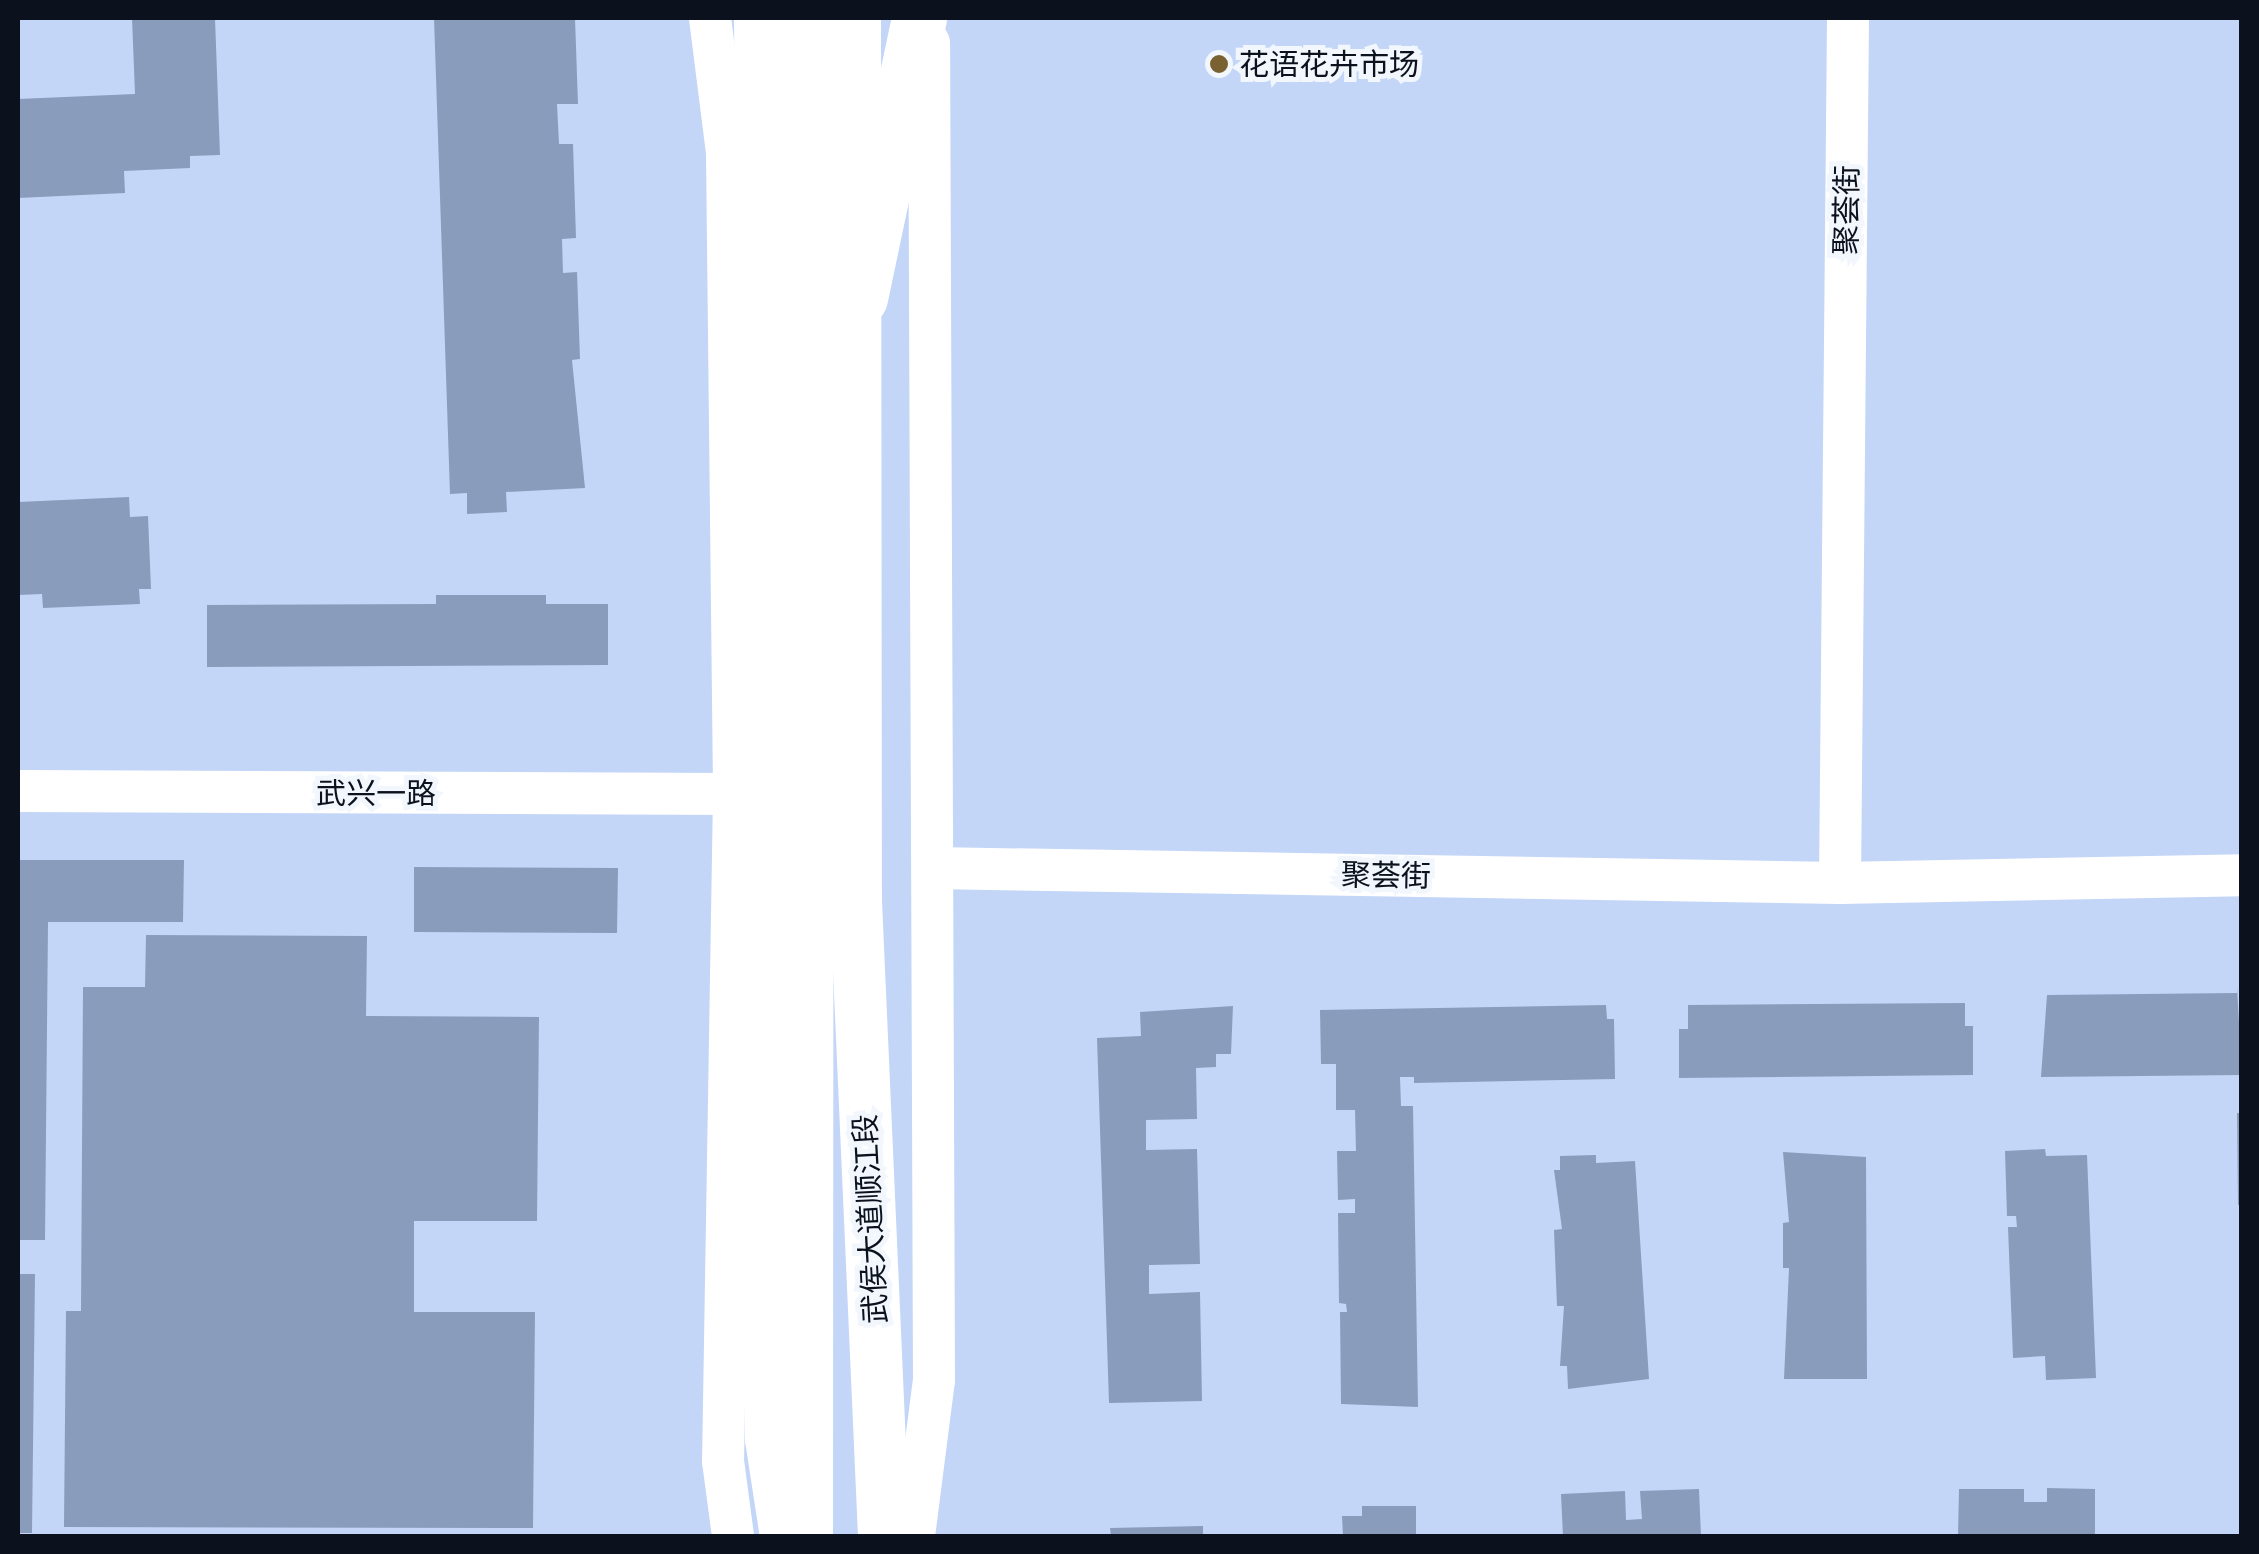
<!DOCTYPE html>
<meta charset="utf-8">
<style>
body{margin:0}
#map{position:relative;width:2259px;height:1554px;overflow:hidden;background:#c3d6f8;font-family:"PT Sans Narrow","Noto Sans SC",sans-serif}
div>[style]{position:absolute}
.building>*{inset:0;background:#8a9cbc}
.minor>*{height:42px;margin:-21px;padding:0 21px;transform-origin:21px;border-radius:21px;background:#fff}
.major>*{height:52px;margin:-26px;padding:0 26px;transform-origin:26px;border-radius:26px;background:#fff}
.highway>*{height:55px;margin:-27.5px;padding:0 27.5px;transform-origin:27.5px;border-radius:27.5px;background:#fff}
.dots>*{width:28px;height:28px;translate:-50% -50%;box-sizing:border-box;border:5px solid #f2f6fd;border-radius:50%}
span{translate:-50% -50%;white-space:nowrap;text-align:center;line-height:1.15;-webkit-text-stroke:10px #f2f6fd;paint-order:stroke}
.poi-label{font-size:30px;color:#0b111d}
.left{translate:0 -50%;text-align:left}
.street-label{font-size:30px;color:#0b111d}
.frame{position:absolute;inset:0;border:20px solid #0b111d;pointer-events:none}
</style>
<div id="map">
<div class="building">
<i style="clip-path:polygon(132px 18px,215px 18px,220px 155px,190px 156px,190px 168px,124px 171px,125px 193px,18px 198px,18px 99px,135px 94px)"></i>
<i style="clip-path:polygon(434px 18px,575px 18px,578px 104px,557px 104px,559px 144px,573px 144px,576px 238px,562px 239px,563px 273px,577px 272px,580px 359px,572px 360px,585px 488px,506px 492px,507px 512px,467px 514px,467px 493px,450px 494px)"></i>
<i style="clip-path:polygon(129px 497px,130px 517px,148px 516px,151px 589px,139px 589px,140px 604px,43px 608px,42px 594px,18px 595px,18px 502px)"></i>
<i style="clip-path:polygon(436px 595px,546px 595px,546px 604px,608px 604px,608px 665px,207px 667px,207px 605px,436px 604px)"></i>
<i style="clip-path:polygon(18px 860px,184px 860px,183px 922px,48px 922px,45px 1240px,18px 1240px)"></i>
<i style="clip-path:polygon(414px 867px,618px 868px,617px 933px,414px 932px)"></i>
<i style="clip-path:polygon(146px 935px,367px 936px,366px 1016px,539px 1017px,537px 1221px,414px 1221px,414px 1312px,535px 1312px,533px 1528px,64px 1527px,66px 1311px,81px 1311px,83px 987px,145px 987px)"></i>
<i style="clip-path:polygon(2237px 987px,2242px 1075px,2041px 1077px,2047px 995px,2237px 993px)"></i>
<i style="clip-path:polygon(1965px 1003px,1965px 1026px,1973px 1026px,1973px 1075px,1679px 1078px,1679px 1029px,1688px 1029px,1688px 1005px)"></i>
<i style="clip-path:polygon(1606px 1005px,1607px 1019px,1614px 1019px,1615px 1079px,1414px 1083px,1414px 1077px,1400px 1077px,1401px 1106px,1413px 1106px,1418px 1407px,1341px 1404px,1340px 1312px,1347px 1312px,1346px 1304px,1339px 1303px,1338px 1213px,1355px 1213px,1355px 1199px,1338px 1200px,1337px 1151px,1356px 1151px,1355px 1110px,1336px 1110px,1336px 1064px,1321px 1064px,1320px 1010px)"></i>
<i style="clip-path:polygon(1233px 1006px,1231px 1054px,1216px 1054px,1216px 1067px,1196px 1068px,1197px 1119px,1146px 1120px,1146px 1150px,1197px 1149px,1200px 1264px,1149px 1265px,1149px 1294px,1200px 1292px,1202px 1401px,1109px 1403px,1097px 1038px,1141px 1036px,1140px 1012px)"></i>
<i style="clip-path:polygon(2237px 1113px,2242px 1113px,2242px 1205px,2238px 1205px)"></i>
<i style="clip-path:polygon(2045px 1149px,2046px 1156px,2087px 1155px,2096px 1378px,2046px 1380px,2045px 1356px,2013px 1358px,2008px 1227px,2017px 1227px,2016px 1216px,2007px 1216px,2005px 1151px)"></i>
<i style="clip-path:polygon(1783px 1152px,1866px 1157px,1867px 1379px,1784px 1379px,1789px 1268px,1783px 1268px,1783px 1223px,1789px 1222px)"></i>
<i style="clip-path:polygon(1596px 1155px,1596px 1163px,1635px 1161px,1649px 1379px,1568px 1389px,1567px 1366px,1560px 1366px,1564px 1306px,1557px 1306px,1554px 1230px,1562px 1229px,1554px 1170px,1560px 1170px,1560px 1156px)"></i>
<i style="clip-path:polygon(18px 1274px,35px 1274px,32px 1533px,18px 1533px)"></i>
<i style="clip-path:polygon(2047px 1488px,2095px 1489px,2095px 1536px,1958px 1536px,1959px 1489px,2024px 1489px,2024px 1502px,2047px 1502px)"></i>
<i style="clip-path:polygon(1699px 1489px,1701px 1536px,1563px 1536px,1561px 1494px,1625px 1491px,1626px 1520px,1642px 1519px,1640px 1491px)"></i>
<i style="clip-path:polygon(1362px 1506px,1416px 1506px,1416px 1536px,1343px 1536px,1342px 1516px,1362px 1516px)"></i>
<i style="clip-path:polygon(1203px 1526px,1203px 1536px,1111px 1536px,1110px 1528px)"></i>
</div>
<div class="minor">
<i style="left:710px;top:18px;width:136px;rotate:82.8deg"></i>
<i style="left:727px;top:153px;width:641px;rotate:89.37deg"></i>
<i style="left:734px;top:794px;width:667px;rotate:90.94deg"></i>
<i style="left:723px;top:1461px;width:76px;rotate:82.4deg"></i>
<i style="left:18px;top:791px;width:716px;rotate:0.24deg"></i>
<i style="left:933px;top:868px;width:907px;rotate:0.95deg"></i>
<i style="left:1840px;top:883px;width:402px;rotate:-1.1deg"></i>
<i style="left:1840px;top:883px;width:865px;rotate:-89.47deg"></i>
<i style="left:914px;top:1536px;width:157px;rotate:-82.7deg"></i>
<i style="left:934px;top:1380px;width:1337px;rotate:-90.21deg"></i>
</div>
<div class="major">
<i style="left:855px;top:18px;width:884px;rotate:89.94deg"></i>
<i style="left:856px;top:902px;width:635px;rotate:87.47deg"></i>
<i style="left:807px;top:1536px;width:1518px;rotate:-89.96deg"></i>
</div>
<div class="highway">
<i style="left:761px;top:18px;width:1420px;rotate:89.56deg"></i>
<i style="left:772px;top:1438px;width:99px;rotate:81.3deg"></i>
<i style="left:860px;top:298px;width:286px;rotate:-78.1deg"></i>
</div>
<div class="dots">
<i style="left:1219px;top:64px;background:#7a6132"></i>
</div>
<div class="poi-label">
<span class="left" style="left:1239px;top:64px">花语花卉市场</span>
</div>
<div class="street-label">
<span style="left:1846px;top:210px;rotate:-89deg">聚荟街</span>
<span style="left:376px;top:793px">武兴一路</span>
<span style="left:1386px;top:875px;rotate:1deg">聚荟街</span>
<span style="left:870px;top:1219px;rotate:-93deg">武侯大道顺江段</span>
</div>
<div class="frame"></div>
</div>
